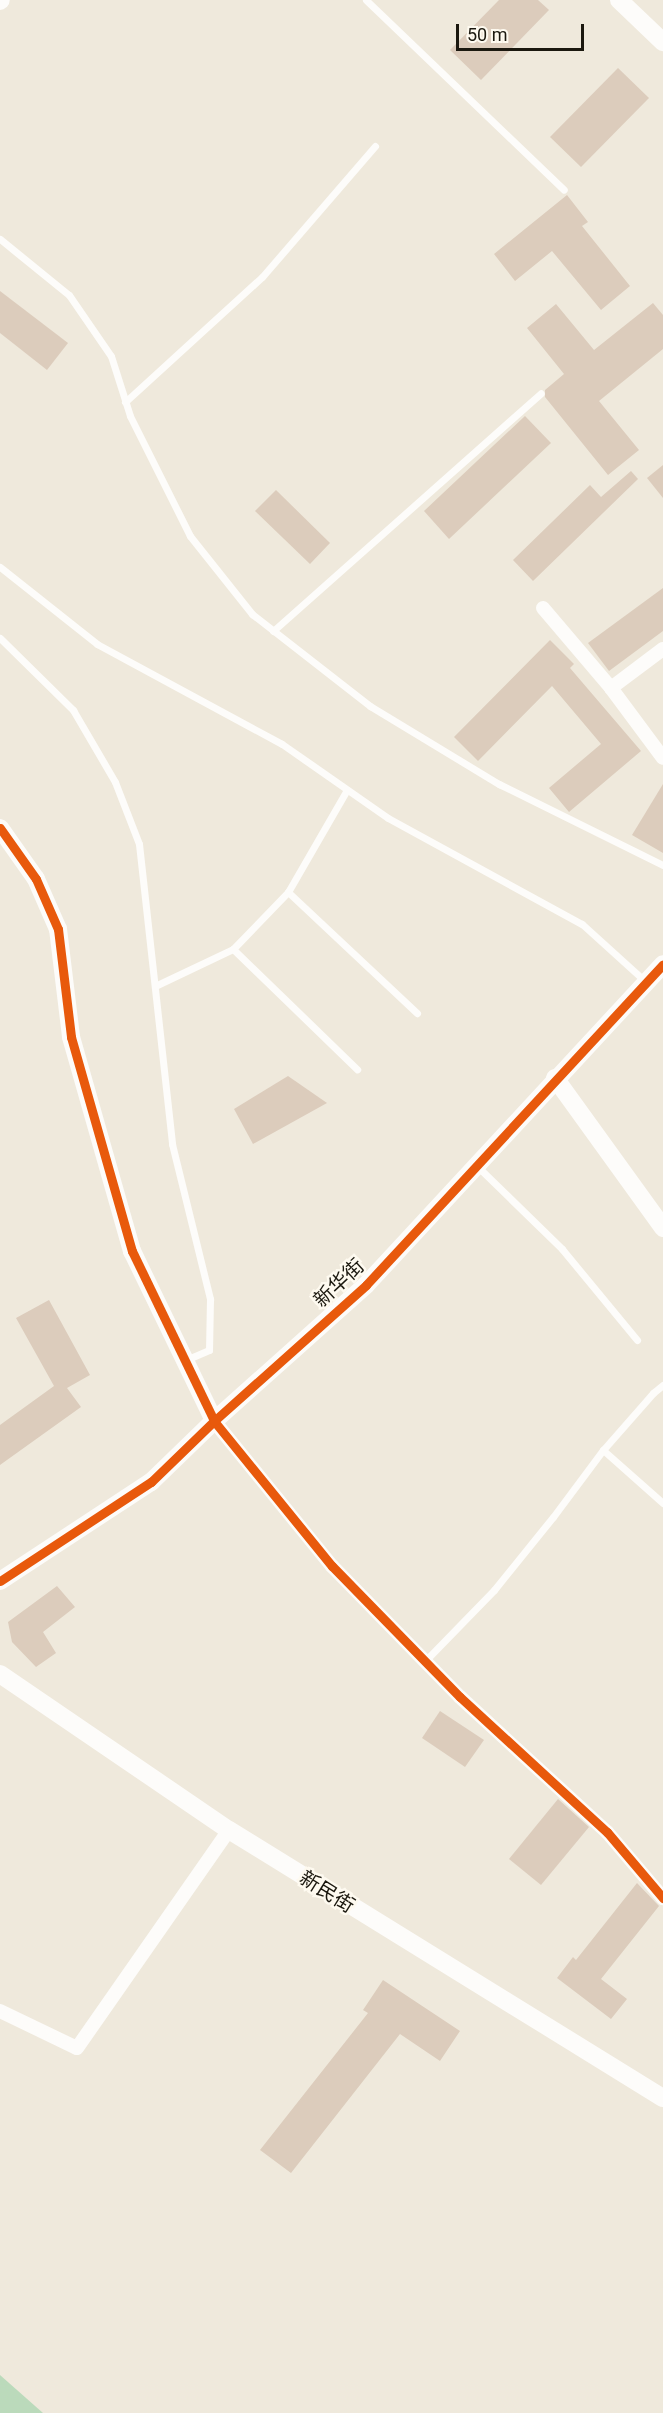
<!DOCTYPE html>
<meta charset="utf-8">
<style>
body{margin:0}
#map{position:relative;width:663px;height:2413px;overflow:hidden;background:#efe9dc;font-family:Roboto,"Noto Sans SC",sans-serif}
div>[style]{position:absolute}
.green>*{inset:0;background:#bbdabb}
.building>*{inset:0;background:#dcccbc}
.lane>*{height:7px;margin:-3.5px;padding:0 3.5px;transform-origin:3.5px;border-radius:3.5px;background:#fdfcfa}
.street>*{height:14px;margin:-7px;padding:0 7px;transform-origin:7px;border-radius:7px;background:#fdfcfa}
.secondary>*{height:18px;margin:-9px;padding:0 9px;transform-origin:9px;border-radius:9px;background:#fdfcfa}
.cycleway>*{height:9px;margin:-4.5px;padding:0 4.5px;transform-origin:4.5px;border-radius:4.5px;background:#e8590c}
span{translate:-50% -50%;white-space:nowrap;text-align:center;line-height:1.15;-webkit-text-stroke:5px #fefaf0;paint-order:stroke}
.street-label{font-size:20px;color:#1b180f}
.scale{position:absolute;left:456px;top:24px;width:128px;height:27px;box-sizing:border-box;border:3px solid #1b180f;border-top:0;padding-left:8px;font-size:18px;line-height:21px;white-space:nowrap;color:#1b180f;-webkit-text-stroke:4px #fefaf0;paint-order:stroke}
</style>
<div id="map">
<div class="green">
<i style="clip-path:polygon(0 2375px,43px 2413px,0 2413px)"></i>
</div>
<div class="building">
<i style="clip-path:polygon(499px 0,538px 0,549px 10px,481px 80px,450px 50px)"></i>
<i style="clip-path:polygon(618px 68px,649px 98px,581px 167px,550px 137px)"></i>
<i style="clip-path:polygon(567px 195px,588px 222px,582px 226px,630px 286px,601px 310px,552px 251px,515px 281px,494px 254px)"></i>
<i style="clip-path:polygon(0 291px,68px 343px,47px 370px,0 333px)"></i>
<i style="clip-path:polygon(653px 303px,663px 315px,663px 349px,599px 401px,639px 450px,608px 475px,545px 397px,545px 390px,564px 374px,527px 328px,556px 304px,594px 350px)"></i>
<i style="clip-path:polygon(525px 416px,551px 443px,449px 539px,424px 511px)"></i>
<i style="clip-path:polygon(663px 465px,663px 498px,647px 478px)"></i>
<i style="clip-path:polygon(631px 471px,638px 479px,533px 581px,513px 560px,590px 485px,601px 497px)"></i>
<i style="clip-path:polygon(276px 490px,330px 543px,310px 564px,255px 511px)"></i>
<i style="clip-path:polygon(663px 588px,663px 631px,609px 671px,588px 643px)"></i>
<i style="clip-path:polygon(550px 640px,574px 664px,570px 668px,641px 751px,569px 812px,549px 788px,601px 744px,552px 686px,478px 761px,454px 737px)"></i>
<i style="clip-path:polygon(663px 784px,663px 853px,632px 835px)"></i>
<i style="clip-path:polygon(288px 1076px,327px 1103px,253px 1144px,234px 1109px)"></i>
<i style="clip-path:polygon(49px 1300px,90px 1375px,67px 1388px,81px 1407px,0 1465px,0 1425px,54px 1386px,16px 1318px)"></i>
<i style="clip-path:polygon(57px 1586px,75px 1607px,43px 1632px,56px 1653px,36px 1667px,12px 1642px,8px 1622px)"></i>
<i style="clip-path:polygon(440px 1711px,484px 1740px,465px 1767px,422px 1738px)"></i>
<i style="clip-path:polygon(558px 1799px,589px 1827px,541px 1885px,509px 1859px)"></i>
<i style="clip-path:polygon(637px 1883px,659px 1906px,601px 1979px,627px 1999px,611px 2019px,557px 1978px,573px 1957px,576px 1960px)"></i>
<i style="clip-path:polygon(383px 1980px,460px 2031px,440px 2061px,400px 2034px,291px 2173px,260px 2150px,368px 2013px,363px 2010px)"></i>
</div>
<div class="lane">
<i style="left:366px;top:0;width:274px;rotate:43.8deg"></i>
<i style="left:0;top:239px;width:89px;rotate:39.1deg"></i>
<i style="left:69px;top:295px;width:74px;rotate:55.5deg"></i>
<i style="left:111px;top:356px;width:63px;rotate:72.4deg"></i>
<i style="left:130px;top:416px;width:134px;rotate:63.4deg"></i>
<i style="left:190px;top:536px;width:100px;rotate:51.5deg"></i>
<i style="left:252px;top:614px;width:150px;rotate:37.9deg"></i>
<i style="left:370px;top:706px;width:151px;rotate:31.2deg"></i>
<i style="left:499px;top:784px;width:183px;rotate:26.3deg"></i>
<i style="left:125px;top:402px;width:185px;rotate:-42.4deg"></i>
<i style="left:262px;top:277px;width:173px;rotate:-49.2deg"></i>
<i style="left:0;top:567px;width:124px;rotate:38.4deg"></i>
<i style="left:97px;top:644px;width:210px;rotate:28.4deg"></i>
<i style="left:282px;top:744px;width:129px;rotate:34.9deg"></i>
<i style="left:388px;top:818px;width:221px;rotate:28.7deg"></i>
<i style="left:582px;top:924px;width:86px;rotate:42.2deg"></i>
<i style="left:273px;top:631px;width:358px;rotate:-41.6deg"></i>
<i style="left:0;top:638px;width:103px;rotate:44.6deg"></i>
<i style="left:73px;top:710px;width:83px;rotate:59.7deg"></i>
<i style="left:115px;top:782px;width:66px;rotate:68.8deg"></i>
<i style="left:139px;top:844px;width:302px;rotate:83.7deg"></i>
<i style="left:172px;top:1144px;width:160px;rotate:76.2deg"></i>
<i style="left:210px;top:1299px;width:51px;rotate:91.1deg"></i>
<i style="left:209px;top:1350px;width:26px;rotate:157deg"></i>
<i style="left:288px;top:892px;width:118px;rotate:-60deg"></i>
<i style="left:233px;top:949px;width:79px;rotate:-46deg"></i>
<i style="left:288px;top:892px;width:177px;rotate:43.2deg"></i>
<i style="left:155px;top:986px;width:86px;rotate:-25.4deg"></i>
<i style="left:233px;top:949px;width:173px;rotate:44.1deg"></i>
<i style="left:477px;top:1166px;width:119px;rotate:44.3deg"></i>
<i style="left:562px;top:1249px;width:118px;rotate:50.5deg"></i>
<i style="left:603px;top:1450px;width:80px;rotate:41.5deg"></i>
<i style="left:425px;top:1661px;width:99px;rotate:-45.8deg"></i>
<i style="left:494px;top:1590px;width:94px;rotate:-51.1deg"></i>
<i style="left:553px;top:1517px;width:84px;rotate:-53.3deg"></i>
<i style="left:603px;top:1450px;width:76px;rotate:-48.7deg"></i>
<i style="left:653px;top:1393px;width:13px;rotate:-39deg"></i>
</div>
<div class="street">
<i style="left:543px;top:608px;width:105px;rotate:49.6deg"></i>
<i style="left:611px;top:688px;width:87px;rotate:53.4deg"></i>
<i style="left:611px;top:688px;width:65px;rotate:-36.9deg"></i>
<i style="left:214px;top:1421px;width:187px;rotate:50.9deg"></i>
<i style="left:332px;top:1566px;width:183px;rotate:45.7deg"></i>
<i style="left:460px;top:1697px;width:200px;rotate:42.6deg"></i>
<i style="left:607px;top:1832px;width:87px;rotate:49.7deg"></i>
<i style="left:0;top:2011px;width:85px;rotate:25.7deg"></i>
<i style="left:77px;top:2048px;width:266px;rotate:-55.1deg"></i>
</div>
<div class="secondary">
<i style="left:619px;top:0;width:61px;rotate:43.7deg"></i>
<i style="left:0;top:1px;width:1px;rotate:-45deg"></i>
<i style="left:0;top:828px;width:62px;rotate:54.8deg"></i>
<i style="left:36px;top:879px;width:55px;rotate:66.3deg"></i>
<i style="left:58px;top:929px;width:109px;rotate:83.1deg"></i>
<i style="left:71px;top:1037px;width:223px;rotate:74.1deg"></i>
<i style="left:132px;top:1251px;width:189px;rotate:64.2deg"></i>
<i style="left:555px;top:1078px;width:185px;rotate:54.2deg"></i>
<i style="left:0;top:1581px;width:181px;rotate:-33.3deg"></i>
<i style="left:151px;top:1482px;width:88px;rotate:-44.1deg"></i>
<i style="left:214px;top:1421px;width:204px;rotate:-41.8deg"></i>
<i style="left:366px;top:1285px;width:437px;rotate:-47.2deg"></i>
<i style="left:0;top:1674px;width:277px;rotate:34.3deg"></i>
<i style="left:229px;top:1830px;width:510px;rotate:31.7deg"></i>
</div>
<div class="cycleway">
<i style="left:0;top:828px;width:62px;rotate:54.8deg"></i>
<i style="left:36px;top:879px;width:55px;rotate:66.3deg"></i>
<i style="left:58px;top:929px;width:109px;rotate:83.1deg"></i>
<i style="left:71px;top:1037px;width:223px;rotate:74.1deg"></i>
<i style="left:132px;top:1251px;width:189px;rotate:64.2deg"></i>
<i style="left:214px;top:1421px;width:187px;rotate:50.9deg"></i>
<i style="left:332px;top:1566px;width:183px;rotate:45.7deg"></i>
<i style="left:460px;top:1697px;width:200px;rotate:42.6deg"></i>
<i style="left:607px;top:1832px;width:87px;rotate:49.7deg"></i>
<i style="left:0;top:1581px;width:181px;rotate:-33.3deg"></i>
<i style="left:151px;top:1482px;width:88px;rotate:-44.1deg"></i>
<i style="left:214px;top:1421px;width:204px;rotate:-41.8deg"></i>
<i style="left:366px;top:1285px;width:437px;rotate:-47.2deg"></i>
</div>
<div class="street-label">
<span style="left:339px;top:1283px;rotate:-43deg">新华街</span>
<span style="left:327px;top:1892px;rotate:32deg">新民街</span>
</div>
<div class="scale">50 m</div>
</div>
